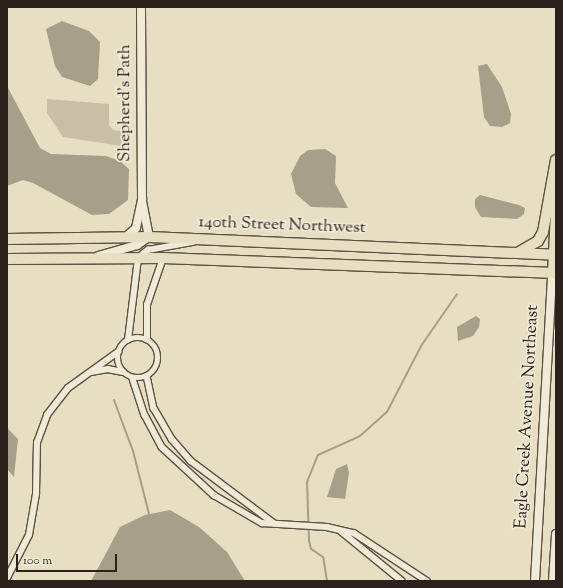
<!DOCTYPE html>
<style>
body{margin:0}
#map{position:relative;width:563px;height:588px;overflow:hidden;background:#e8dfc2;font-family:"Sorts Mill Goudy",serif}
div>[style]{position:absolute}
.green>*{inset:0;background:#c8bfa6}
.water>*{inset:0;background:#a89f89}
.stream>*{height:2px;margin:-1px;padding:0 1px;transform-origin:1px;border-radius:1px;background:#a89f89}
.roads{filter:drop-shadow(1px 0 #5c5145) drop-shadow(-1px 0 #5c5145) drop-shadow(0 1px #5c5145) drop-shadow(0 -1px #5c5145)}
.street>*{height:5.5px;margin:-2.75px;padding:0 2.75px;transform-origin:2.75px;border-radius:2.75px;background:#f0ead7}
.street>.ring{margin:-2.75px;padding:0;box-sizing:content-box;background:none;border:5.5px solid #f0ead7;border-radius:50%}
.secondary>*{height:8px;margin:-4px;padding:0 4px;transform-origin:4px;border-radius:4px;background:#f0ead7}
.primary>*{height:9px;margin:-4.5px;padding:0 4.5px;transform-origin:4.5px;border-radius:4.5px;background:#e8dfc2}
.highway>*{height:10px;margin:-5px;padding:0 5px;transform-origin:5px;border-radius:5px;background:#e8dfc2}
span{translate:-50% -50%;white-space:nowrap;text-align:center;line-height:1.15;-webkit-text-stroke:3.5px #f0ead7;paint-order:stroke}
.street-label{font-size:17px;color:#2d221b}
.frame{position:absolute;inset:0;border:8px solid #2d221b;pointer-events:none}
.scale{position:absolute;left:16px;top:554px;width:101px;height:18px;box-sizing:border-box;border:2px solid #2d221b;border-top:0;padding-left:5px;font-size:12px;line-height:14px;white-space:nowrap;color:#2d221b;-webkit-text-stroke:3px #f0ead7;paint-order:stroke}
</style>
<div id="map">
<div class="green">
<i style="clip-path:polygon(47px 99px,109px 104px,109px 125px,113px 130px,122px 131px,122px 146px,63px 137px,47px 113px)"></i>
</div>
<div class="water">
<i style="clip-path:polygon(62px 21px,89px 31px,100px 42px,98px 79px,90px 86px,62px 77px,55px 66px,46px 29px)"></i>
<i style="clip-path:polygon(487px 64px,502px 87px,511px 114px,510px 123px,502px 127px,490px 126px,484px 117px,478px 66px)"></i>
<i style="clip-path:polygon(7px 86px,40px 148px,51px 154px,106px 156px,120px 161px,129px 169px,128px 200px,109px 214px,92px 215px,33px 183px,23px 180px,7px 186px)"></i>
<i style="clip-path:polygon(325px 149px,336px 156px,335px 183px,348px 208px,311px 207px,296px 194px,291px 174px,300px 156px,308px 150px)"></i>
<i style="clip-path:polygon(480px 195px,519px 205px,525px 208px,524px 214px,517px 219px,481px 217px,475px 207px,475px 199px)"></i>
<i style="clip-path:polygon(476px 316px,480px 319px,479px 327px,473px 336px,458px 341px,457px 327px)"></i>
<i style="clip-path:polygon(7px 428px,18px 439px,14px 477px,7px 469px)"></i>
<i style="clip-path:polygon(347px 464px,349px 473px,345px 499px,327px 497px,336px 469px)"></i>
<i style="clip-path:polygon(170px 510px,199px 527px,227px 552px,245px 581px,91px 581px,120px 527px,145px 515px)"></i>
</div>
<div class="stream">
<i style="left:114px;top:400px;width:54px;rotate:69.6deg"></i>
<i style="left:133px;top:451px;width:65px;rotate:75.7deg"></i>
<i style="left:327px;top:581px;width:24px;rotate:-99deg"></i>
<i style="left:323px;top:557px;width:14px;rotate:-146deg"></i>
<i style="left:311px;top:549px;width:8px;rotate:-104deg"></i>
<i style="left:309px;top:541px;width:59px;rotate:-91.9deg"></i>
<i style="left:307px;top:482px;width:29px;rotate:-68deg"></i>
<i style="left:318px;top:455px;width:46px;rotate:-24.3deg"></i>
<i style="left:360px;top:436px;width:36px;rotate:-42deg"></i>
<i style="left:387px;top:412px;width:74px;rotate:-62.7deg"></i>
<i style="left:421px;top:346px;width:63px;rotate:-55.3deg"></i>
</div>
<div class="roads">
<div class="street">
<i class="ring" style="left:118px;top:338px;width:34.5px;height:34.5px"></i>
<i style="left:128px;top:340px;width:83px;rotate:-83deg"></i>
<i style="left:138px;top:258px;width:13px;rotate:-39deg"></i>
<i style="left:148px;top:250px;width:46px;rotate:-10.1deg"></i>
<i style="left:147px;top:340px;width:35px;rotate:-90deg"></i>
<i style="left:147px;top:305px;width:50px;rotate:-71.2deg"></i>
<i style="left:91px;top:372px;width:17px;rotate:-10deg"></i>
<i style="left:108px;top:369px;width:15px;rotate:11deg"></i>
<i style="left:147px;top:376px;width:33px;rotate:78deg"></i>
<i style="left:154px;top:408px;width:36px;rotate:60deg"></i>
<i style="left:172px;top:439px;width:29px;rotate:49deg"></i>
<i style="left:191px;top:461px;width:104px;rotate:36.8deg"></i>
<i style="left:133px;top:379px;width:38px;rotate:72deg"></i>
<i style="left:145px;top:415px;width:36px;rotate:62deg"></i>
<i style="left:162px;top:447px;width:71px;rotate:42.7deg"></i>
<i style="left:214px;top:495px;width:56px;rotate:30.3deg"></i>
<i style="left:262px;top:523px;width:65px;rotate:3.5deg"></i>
<i style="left:327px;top:527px;width:28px;rotate:13deg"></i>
<i style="left:354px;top:533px;width:87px;rotate:33.3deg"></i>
<i style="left:342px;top:532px;width:77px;rotate:39.2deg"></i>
<i style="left:7px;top:578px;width:48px;rotate:-62.9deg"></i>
<i style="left:29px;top:535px;width:42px;rotate:-80.3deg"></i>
<i style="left:36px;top:494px;width:51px;rotate:-88.9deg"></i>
<i style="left:37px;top:443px;width:30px;rotate:-70deg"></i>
<i style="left:47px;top:415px;width:34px;rotate:-52deg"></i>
<i style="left:68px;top:388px;width:62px;rotate:-35.8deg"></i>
</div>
<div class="secondary">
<i style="left:126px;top:237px;width:13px;rotate:-42deg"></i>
<i style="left:136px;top:228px;width:30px;rotate:-78deg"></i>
<i style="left:142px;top:199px;width:192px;rotate:-90.3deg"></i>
<i style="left:98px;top:256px;width:41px;rotate:-15.8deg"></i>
<i style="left:137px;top:245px;width:14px;rotate:-34deg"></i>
<i style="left:149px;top:237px;width:36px;rotate:-101deg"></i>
<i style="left:535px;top:581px;width:308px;rotate:-86.8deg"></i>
<i style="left:553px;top:581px;width:47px;rotate:-86.3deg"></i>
</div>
<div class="primary">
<i style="left:552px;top:273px;width:82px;rotate:-87.2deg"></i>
</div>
<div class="highway">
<i style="left:7px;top:239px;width:142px;rotate:-0.8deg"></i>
<i style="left:149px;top:237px;width:407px;rotate:2.5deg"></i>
<i style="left:519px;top:252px;width:22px;rotate:-30deg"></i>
<i style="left:538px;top:241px;width:10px;rotate:-61deg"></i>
<i style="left:543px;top:232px;width:73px;rotate:-79.8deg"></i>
<i style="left:7px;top:259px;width:156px;rotate:-0.4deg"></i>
<i style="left:163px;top:258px;width:393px;rotate:2.2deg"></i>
</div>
</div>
<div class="street-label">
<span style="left:126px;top:103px;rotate:-90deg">Shepherd's Path</span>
<span style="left:282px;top:226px;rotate:2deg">140th Street Northwest</span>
<span style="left:528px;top:417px;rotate:-87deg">Eagle Creek Avenue Northeast</span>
</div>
<div class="frame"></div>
<div class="scale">100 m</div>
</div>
